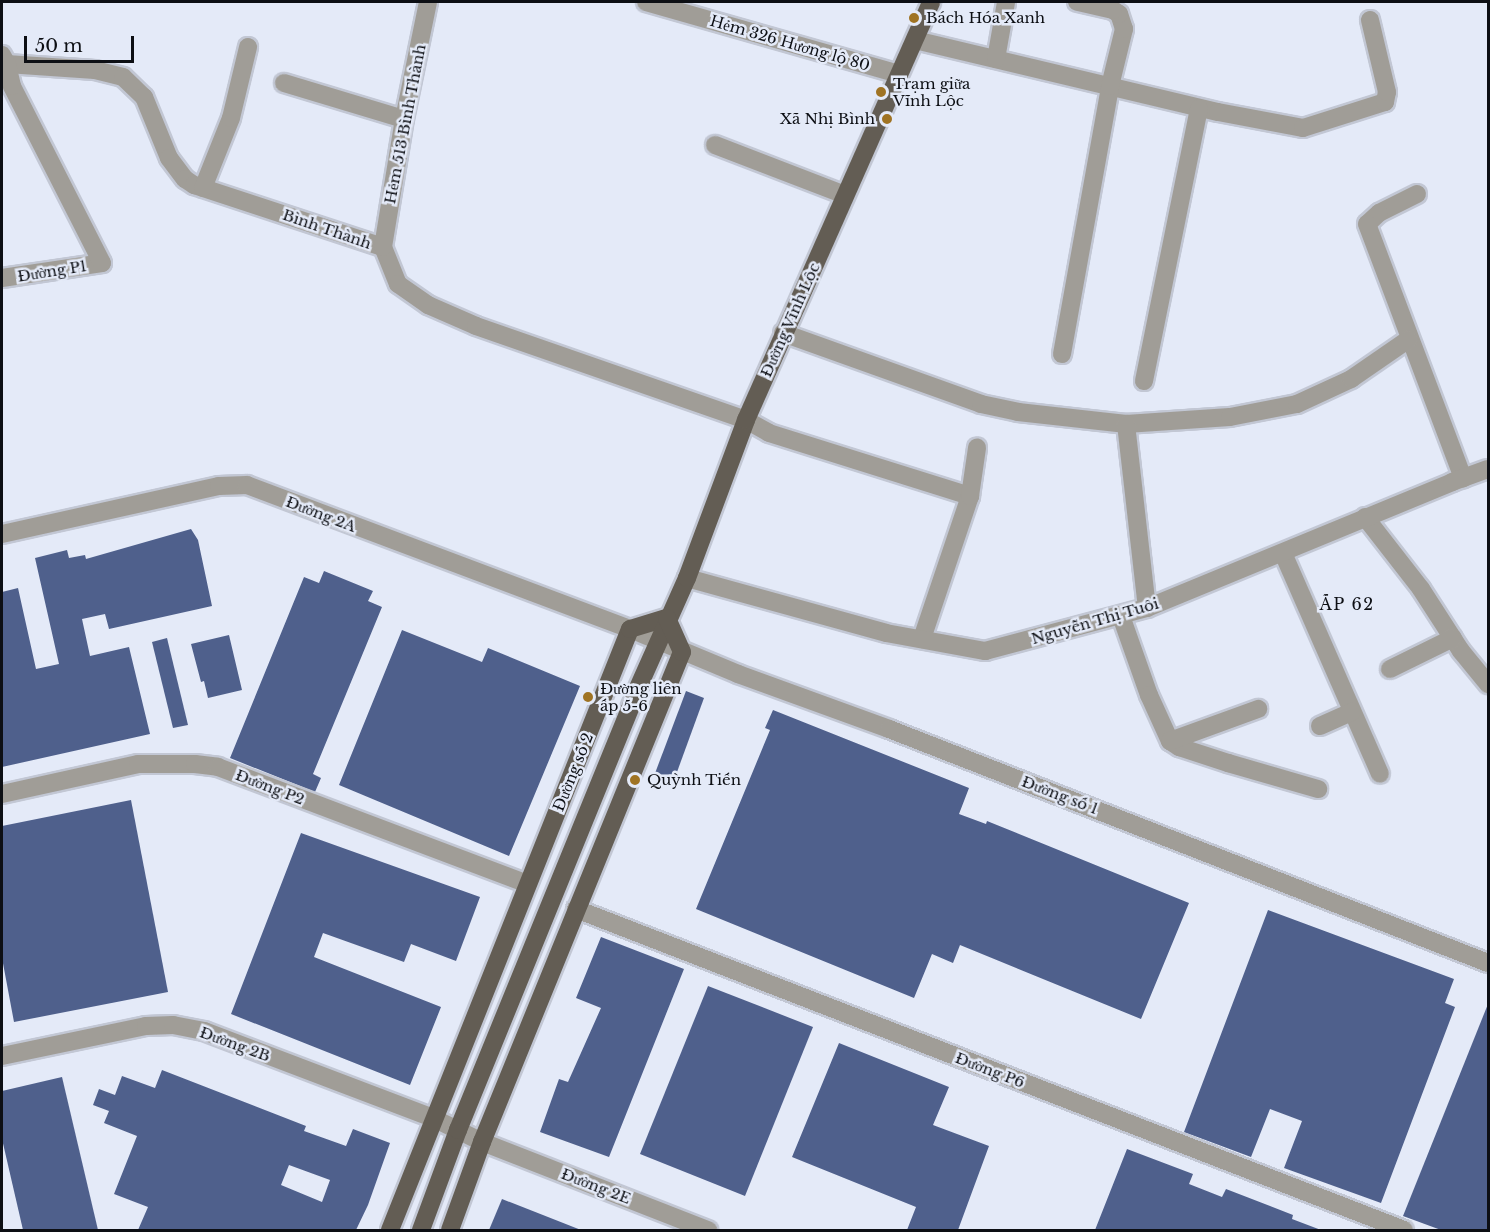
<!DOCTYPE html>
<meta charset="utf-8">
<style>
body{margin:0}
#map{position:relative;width:1490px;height:1232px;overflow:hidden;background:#e4eaf8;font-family:"Libre Baskerville",serif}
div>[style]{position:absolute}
.building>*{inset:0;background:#4f608c}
.roads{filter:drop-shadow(2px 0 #c2c7d4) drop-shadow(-2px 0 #c2c7d4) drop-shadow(0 2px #c2c7d4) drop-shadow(0 -2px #c2c7d4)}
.minor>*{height:18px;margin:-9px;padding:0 9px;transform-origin:9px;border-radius:9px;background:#a09d97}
.major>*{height:18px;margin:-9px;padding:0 9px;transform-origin:9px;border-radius:9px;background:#635d54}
.dots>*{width:16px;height:16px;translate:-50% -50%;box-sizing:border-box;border:3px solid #e4eaf8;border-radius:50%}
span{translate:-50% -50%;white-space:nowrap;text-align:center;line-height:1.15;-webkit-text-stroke:5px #e4eaf8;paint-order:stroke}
.poi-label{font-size:15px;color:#0d0f14}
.left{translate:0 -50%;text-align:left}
.right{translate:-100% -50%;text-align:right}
.street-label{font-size:15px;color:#0d0f14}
.neighbourhood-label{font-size:16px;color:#0d0f14;letter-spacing:1.5px}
.frame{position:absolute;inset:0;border:3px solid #0d0f14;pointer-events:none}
.scale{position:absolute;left:24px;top:36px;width:110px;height:27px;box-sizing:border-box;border:3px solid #0d0f14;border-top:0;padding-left:8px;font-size:18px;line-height:21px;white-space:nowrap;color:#0d0f14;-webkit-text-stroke:4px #e4eaf8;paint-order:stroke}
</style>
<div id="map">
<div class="building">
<i style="clip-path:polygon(191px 529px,198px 540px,212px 606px,109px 629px,105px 614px,82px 619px,90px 656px,129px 647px,150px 734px,2px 767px,2px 592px,18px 588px,36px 669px,59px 664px,35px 558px,67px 550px,69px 558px,85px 555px,86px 559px)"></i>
<i style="clip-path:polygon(324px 571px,373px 591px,368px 601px,382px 607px,313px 774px,321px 778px,315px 792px,230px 758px,304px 577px,319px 583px)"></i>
<i style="clip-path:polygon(402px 630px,482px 662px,488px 648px,580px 686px,509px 856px,339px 785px)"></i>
<i style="clip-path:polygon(229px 635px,242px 690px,208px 698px,204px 681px,201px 682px,191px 644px)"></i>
<i style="clip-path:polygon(167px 638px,188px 725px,173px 728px,152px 642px)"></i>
<i style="clip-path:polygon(686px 691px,704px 698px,673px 783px,654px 776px)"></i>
<i style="clip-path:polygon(773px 710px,969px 788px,959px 814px,986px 824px,987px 821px,1189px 903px,1141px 1019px,960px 945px,953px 963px,932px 954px,914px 998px,696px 909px,770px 730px,765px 728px)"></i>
<i style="clip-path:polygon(131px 800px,168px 992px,14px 1022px,2px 958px,2px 826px)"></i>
<i style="clip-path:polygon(301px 833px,480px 897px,456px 961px,411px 944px,404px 962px,323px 933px,314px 957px,441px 1007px,410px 1085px,231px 1014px)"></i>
<i style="clip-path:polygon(1268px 910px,1454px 979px,1445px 1003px,1455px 1007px,1381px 1203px,1284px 1168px,1302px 1121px,1270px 1109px,1251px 1157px,1184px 1132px)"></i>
<i style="clip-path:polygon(601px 937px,684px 969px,609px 1157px,540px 1132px,559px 1079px,568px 1082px,601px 1008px,576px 998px)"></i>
<i style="clip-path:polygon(708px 986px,813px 1027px,745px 1196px,640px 1154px)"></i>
<i style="clip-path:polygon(1488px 1004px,1488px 1230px,1441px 1230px,1403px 1216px)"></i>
<i style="clip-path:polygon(839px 1043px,949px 1087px,933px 1125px,989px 1146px,958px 1230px,907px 1230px,916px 1207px,792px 1157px)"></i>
<i style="clip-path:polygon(evenodd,162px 1070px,306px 1126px,304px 1131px,346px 1146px,353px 1129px,390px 1143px,368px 1205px,356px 1230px,138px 1230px,148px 1207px,114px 1194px,137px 1136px,104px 1123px,109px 1111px,93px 1105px,99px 1089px,115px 1095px,122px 1076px,155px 1088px,162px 1070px,289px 1165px,330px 1180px,322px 1202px,281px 1185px,289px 1165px)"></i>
<i style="clip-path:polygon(62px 1077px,98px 1230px,23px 1230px,2px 1139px,2px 1091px)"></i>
<i style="clip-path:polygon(1127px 1149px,1193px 1174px,1189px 1184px,1222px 1197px,1226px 1189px,1293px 1215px,1292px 1219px,1321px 1230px,1095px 1230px)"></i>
<i style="clip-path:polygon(502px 1199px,581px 1230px,489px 1230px)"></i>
</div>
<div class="roads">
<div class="minor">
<i style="left:646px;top:2px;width:263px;rotate:15.9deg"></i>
<i style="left:915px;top:40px;width:311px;rotate:13.4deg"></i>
<i style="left:1218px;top:112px;width:86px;rotate:10.7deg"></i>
<i style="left:1303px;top:128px;width:86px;rotate:-17.6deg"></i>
<i style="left:1385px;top:102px;width:10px;rotate:-79deg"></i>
<i style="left:1387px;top:92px;width:74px;rotate:-103.3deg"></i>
<i style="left:2px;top:55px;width:10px;rotate:61deg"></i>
<i style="left:7px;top:64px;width:88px;rotate:3.9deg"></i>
<i style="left:95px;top:70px;width:29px;rotate:14deg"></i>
<i style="left:123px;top:77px;width:29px;rotate:44deg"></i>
<i style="left:144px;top:97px;width:66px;rotate:67.7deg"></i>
<i style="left:169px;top:158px;width:26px;rotate:53deg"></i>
<i style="left:185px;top:179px;width:11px;rotate:34deg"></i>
<i style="left:194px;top:185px;width:199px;rotate:18.2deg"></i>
<i style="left:383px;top:247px;width:40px;rotate:68deg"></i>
<i style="left:398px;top:284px;width:37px;rotate:35deg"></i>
<i style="left:428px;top:305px;width:52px;rotate:23.6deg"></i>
<i style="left:476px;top:326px;width:286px;rotate:19.2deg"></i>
<i style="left:746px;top:420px;width:26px;rotate:29deg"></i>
<i style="left:769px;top:433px;width:211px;rotate:17.4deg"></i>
<i style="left:970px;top:496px;width:151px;rotate:108.6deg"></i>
<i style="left:996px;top:59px;width:58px;rotate:-80deg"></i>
<i style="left:284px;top:83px;width:125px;rotate:16.7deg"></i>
<i style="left:715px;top:145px;width:139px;rotate:21deg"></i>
<i style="left:203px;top:188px;width:75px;rotate:-68.2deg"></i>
<i style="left:231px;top:118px;width:73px;rotate:-76.5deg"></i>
<i style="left:1417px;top:194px;width:42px;rotate:153.4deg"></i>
<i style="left:1379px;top:213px;width:16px;rotate:137deg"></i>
<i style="left:1367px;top:224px;width:272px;rotate:69.3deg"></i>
<i style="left:383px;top:247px;width:130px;rotate:-80.7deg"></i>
<i style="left:404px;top:119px;width:119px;rotate:-78.4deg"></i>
<i style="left:2px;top:278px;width:101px;rotate:-8.5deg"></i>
<i style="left:102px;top:263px;width:199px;rotate:-117deg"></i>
<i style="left:12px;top:86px;width:23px;rotate:-103deg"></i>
<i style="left:783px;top:333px;width:210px;rotate:19.7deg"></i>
<i style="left:981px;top:404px;width:38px;rotate:12deg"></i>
<i style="left:1018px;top:412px;width:109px;rotate:6.3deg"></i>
<i style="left:1126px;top:424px;width:104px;rotate:-3.9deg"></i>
<i style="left:1230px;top:417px;width:68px;rotate:-11deg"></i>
<i style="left:1297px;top:404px;width:60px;rotate:-24.8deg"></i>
<i style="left:1351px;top:379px;width:70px;rotate:-34.6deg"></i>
<i style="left:1062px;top:354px;width:272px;rotate:-79.8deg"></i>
<i style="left:1110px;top:86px;width:59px;rotate:-76.2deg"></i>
<i style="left:1124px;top:29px;width:16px;rotate:-108deg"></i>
<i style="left:1119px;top:14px;width:7px;rotate:-146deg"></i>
<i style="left:1113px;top:10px;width:37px;rotate:-167deg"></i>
<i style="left:1144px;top:381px;width:278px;rotate:-78.6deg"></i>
<i style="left:1126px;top:424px;width:185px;rotate:83.5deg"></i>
<i style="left:970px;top:496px;width:49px;rotate:-81.7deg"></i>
<i style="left:1365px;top:517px;width:91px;rotate:52.1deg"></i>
<i style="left:1421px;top:589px;width:74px;rotate:57.2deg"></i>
<i style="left:1461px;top:651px;width:43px;rotate:50.7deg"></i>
<i style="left:2px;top:534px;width:222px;rotate:-12.5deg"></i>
<i style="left:219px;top:486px;width:28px;rotate:-2deg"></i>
<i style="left:247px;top:485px;width:409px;rotate:20.6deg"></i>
<i style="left:630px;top:629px;width:117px;rotate:22.6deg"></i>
<i style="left:738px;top:674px;width:161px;rotate:20deg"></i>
<i style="left:889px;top:729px;width:643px;rotate:21.34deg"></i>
<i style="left:1283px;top:553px;width:241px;rotate:66.3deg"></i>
<i style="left:687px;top:578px;width:206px;rotate:15.4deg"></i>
<i style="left:886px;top:633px;width:101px;rotate:10.3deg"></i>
<i style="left:985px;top:651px;width:168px;rotate:-14.9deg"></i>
<i style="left:1147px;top:608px;width:330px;rotate:-22.4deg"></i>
<i style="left:1452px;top:482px;width:38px;rotate:-20deg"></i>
<i style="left:1121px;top:616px;width:84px;rotate:70.5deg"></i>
<i style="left:1149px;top:695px;width:51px;rotate:65.5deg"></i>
<i style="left:1170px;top:741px;width:11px;rotate:34deg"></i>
<i style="left:1179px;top:747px;width:52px;rotate:18.1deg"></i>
<i style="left:1228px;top:763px;width:94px;rotate:16.1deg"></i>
<i style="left:1390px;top:669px;width:70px;rotate:-26.2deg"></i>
<i style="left:1320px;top:726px;width:35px;rotate:-24deg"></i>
<i style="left:1170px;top:741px;width:94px;rotate:-20deg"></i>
<i style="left:2px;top:794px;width:139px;rotate:-12.4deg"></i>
<i style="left:138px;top:764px;width:57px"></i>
<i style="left:195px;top:764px;width:23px;rotate:7deg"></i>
<i style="left:218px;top:767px;width:331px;rotate:20.7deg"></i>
<i style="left:576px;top:909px;width:888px;rotate:21.19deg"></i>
<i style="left:2px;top:1056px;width:147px;rotate:-11.8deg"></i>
<i style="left:146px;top:1026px;width:27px;rotate:-2deg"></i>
<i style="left:173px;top:1025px;width:32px;rotate:11deg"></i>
<i style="left:204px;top:1031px;width:245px;rotate:20.8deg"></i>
<i style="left:433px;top:1118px;width:55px;rotate:26.1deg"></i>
<i style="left:482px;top:1142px;width:243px;rotate:21.3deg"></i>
</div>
<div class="major">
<i style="left:390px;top:1230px;width:647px;rotate:-68.23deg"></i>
<i style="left:630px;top:629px;width:39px;rotate:-17deg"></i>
<i style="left:421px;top:1230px;width:107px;rotate:-69.7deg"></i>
<i style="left:458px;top:1130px;width:477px;rotate:-67.8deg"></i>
<i style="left:638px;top:688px;width:120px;rotate:-66deg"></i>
<i style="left:687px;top:578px;width:169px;rotate:-69.5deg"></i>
<i style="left:746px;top:420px;width:457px;rotate:-66.1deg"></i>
<i style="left:450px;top:1230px;width:94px;rotate:-70deg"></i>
<i style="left:482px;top:1142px;width:529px;rotate:-67.8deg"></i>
<i style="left:682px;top:652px;width:37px;rotate:-114deg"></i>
</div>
</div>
<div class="dots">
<i style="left:914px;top:18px;background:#9f7323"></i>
<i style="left:881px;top:92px;background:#9f7323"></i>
<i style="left:887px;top:119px;background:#9f7323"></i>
<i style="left:588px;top:697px;background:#9f7323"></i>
<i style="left:635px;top:780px;background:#9f7323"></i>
</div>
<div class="poi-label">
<span class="left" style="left:926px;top:18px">Bách Hóa Xanh</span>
<span class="left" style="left:893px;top:92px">Trạm giữa<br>Vĩnh Lộc</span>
<span class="right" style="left:875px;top:119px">Xã Nhị Bình</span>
<span class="left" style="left:600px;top:697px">Đường liên<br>ấp 5-6</span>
<span class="left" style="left:647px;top:780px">Quỳnh Tiến</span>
</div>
<div class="street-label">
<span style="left:790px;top:43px;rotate:16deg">Hẻm 326 Hương lộ 80</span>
<span style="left:405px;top:124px;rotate:-79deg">Hẻm 513 Bình Thành</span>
<span style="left:327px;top:229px;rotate:19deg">Bình Thành</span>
<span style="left:52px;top:271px;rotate:-9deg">Đường P1</span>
<span style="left:790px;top:320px;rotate:-66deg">Đường Vĩnh Lộc</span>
<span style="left:321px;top:514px;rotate:21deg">Đường 2A</span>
<span style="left:1095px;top:621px;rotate:-16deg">Nguyễn Thị Tuôi</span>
<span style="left:573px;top:772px;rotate:-68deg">Đường số 2</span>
<span style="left:270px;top:787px;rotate:21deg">Đường P2</span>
<span style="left:1060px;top:795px;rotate:21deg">Đường số 1</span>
<span style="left:235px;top:1044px;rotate:20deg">Đường 2B</span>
<span style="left:990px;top:1070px;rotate:21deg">Đường P6</span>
<span style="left:596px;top:1186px;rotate:21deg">Đường 2E</span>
</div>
<div class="neighbourhood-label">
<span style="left:1347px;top:604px">ẤP 62</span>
</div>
<div class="frame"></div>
<div class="scale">50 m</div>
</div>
